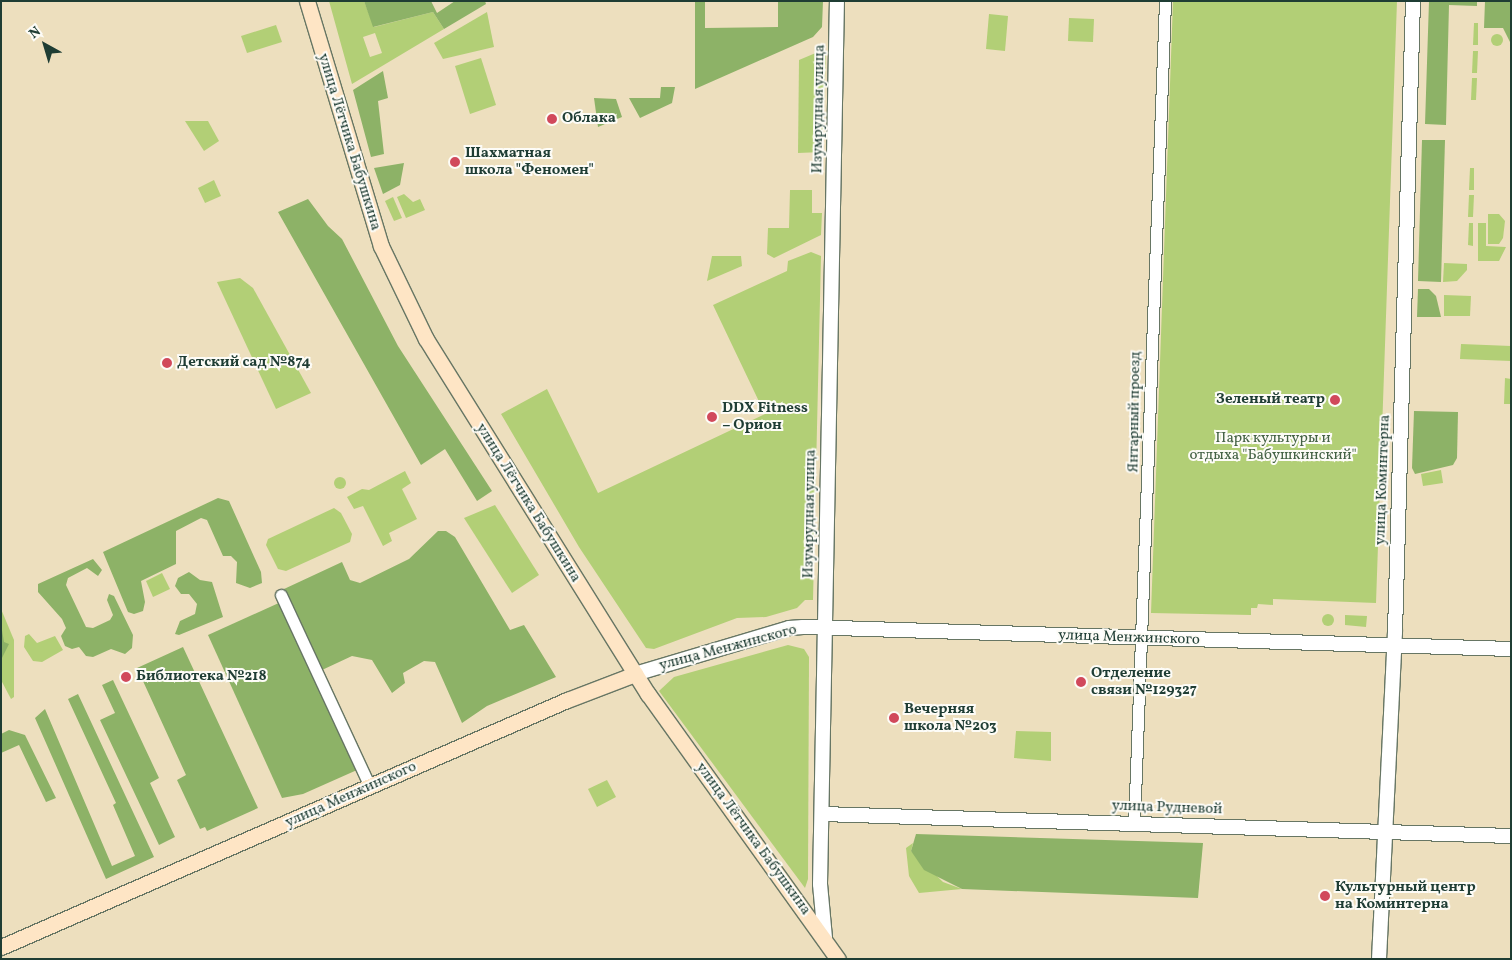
<!DOCTYPE html>
<meta charset="utf-8">
<style>
body{margin:0}
#map{position:relative;width:1512px;height:960px;overflow:hidden;background:#eddfbe;font-family:Vollkorn,serif}
div>[style]{position:absolute}
.green>*{inset:0;background:#b2cf76}
.round{border-radius:50%}
.forest>*{inset:0;background:#8db267}
.roads{filter:drop-shadow(1px 0 #677664) drop-shadow(-1px 0 #677664) drop-shadow(0 1px #677664) drop-shadow(0 -1px #677664)}
.minor>*{height:11px;margin:-5.5px;padding:0 5.5px;transform-origin:5.5px;border-radius:5.5px;background:#fff}
.tertiary>*{height:14px;margin:-7px;padding:0 7px;transform-origin:7px;border-radius:7px;background:#fff}
.secondary>*{height:15px;margin:-7.5px;padding:0 7.5px;transform-origin:7.5px;border-radius:7.5px;background:#fee5c5}
.dots>*{width:14px;height:14px;translate:-50% -50%;box-sizing:border-box;border:2px solid #fdfcf7;border-radius:50%}
span{translate:-50% -50%;white-space:nowrap;text-align:center;line-height:1.15;-webkit-text-stroke:4px #fdfcf7;paint-order:stroke}
.street-label{font-size:15px;color:#1f3d34}
.poi-label{font-size:15px;color:#1f3d34;font-weight:700}
.left{translate:0 -50%;text-align:left}
.right{translate:-100% -50%;text-align:right}
.park-label{font-size:15px;color:#446244}
.frame{position:absolute;inset:0;border:2px solid #1f3d34;pointer-events:none}
.north{position:absolute;left:20px;top:20px;width:50px;height:50px;-webkit-text-stroke:4px #fdfcf7;paint-order:stroke;rotate:321deg;font-size:14px;font-weight:700;line-height:20px;text-align:center;color:#1f3d34}
.north::after{content:'';display:block;margin:auto;width:18px;height:22px;background:#1f3d34;clip-path:polygon(50% 0,100% 100%,50% 72%,0 100%)}
</style>
<div id="map">
<div class="green">
<i style="clip-path:polygon(evenodd,329px 1px,364px 1px,374px 27px,433px 12px,444px 29px,352px 84px,329px 1px,375px 33px,382px 53px,370px 57px,363px 37px,375px 33px)"></i>
<i style="clip-path:polygon(1173px 1px,1397px 1px,1376px 603px,1273px 599px,1273px 605px,1258px 604px,1257px 608px,1251px 608px,1251px 615px,1151px 613px)"></i>
<i style="clip-path:polygon(487px 12px,494px 47px,443px 59px,434px 43px)"></i>
<i style="clip-path:polygon(989px 14px,1008px 16px,1005px 51px,986px 49px)"></i>
<i style="clip-path:polygon(1069px 18px,1094px 19px,1093px 42px,1068px 41px)"></i>
<i style="clip-path:polygon(1474px 23px,1478px 23px,1478px 45px,1473px 45px)"></i>
<i style="clip-path:polygon(276px 25px,282px 42px,247px 53px,241px 36px)"></i>
<i class="round" style="left:1491px;top:34px;width:12px;height:12px"></i>
<i style="clip-path:polygon(1473px 51px,1478px 51px,1477px 73px,1472px 73px)"></i>
<i style="clip-path:polygon(818px 52px,826px 55px,822px 152px,798px 153px,799px 60px)"></i>
<i style="clip-path:polygon(481px 58px,496px 105px,470px 114px,455px 66px)"></i>
<i style="clip-path:polygon(1472px 78px,1477px 78px,1476px 100px,1471px 100px)"></i>
<i style="clip-path:polygon(185px 121px,208px 121px,219px 141px,204px 151px)"></i>
<i style="clip-path:polygon(1470px 168px,1474px 168px,1474px 190px,1469px 190px)"></i>
<i style="clip-path:polygon(214px 180px,221px 196px,205px 203px,198px 188px)"></i>
<i style="clip-path:polygon(790px 190px,812px 190px,812px 213px,822px 213px,821px 235px,774px 258px,767px 254px,768px 228px,789px 228px)"></i>
<i style="clip-path:polygon(404px 194px,413px 202px,420px 199px,425px 210px,406px 218px,397px 197px)"></i>
<i style="clip-path:polygon(1469px 195px,1474px 195px,1473px 217px,1468px 217px)"></i>
<i style="clip-path:polygon(393px 197px,402px 218px,394px 221px,385px 201px)"></i>
<i style="clip-path:polygon(1488px 214px,1499px 214px,1505px 221px,1503px 238px,1499px 244px,1488px 244px)"></i>
<i style="clip-path:polygon(1469px 223px,1473px 223px,1473px 246px,1468px 245px)"></i>
<i style="clip-path:polygon(1478px 223px,1486px 223px,1486px 246px,1506px 247px,1499px 261px,1478px 261px)"></i>
<i style="clip-path:polygon(811px 252px,821px 256px,813px 600px,805px 600px,797px 608px,766px 617px,737px 618px,654px 649px,646px 648px,579px 547px,501px 414px,547px 389px,598px 493px,765px 414px,713px 305px,787px 271px,788px 261px)"></i>
<i style="clip-path:polygon(712px 256px,741px 256px,742px 266px,707px 281px)"></i>
<i style="clip-path:polygon(1444px 263px,1467px 264px,1467px 270px,1457px 281px,1443px 282px)"></i>
<i style="clip-path:polygon(240px 278px,253px 288px,311px 393px,276px 409px,217px 282px)"></i>
<i style="clip-path:polygon(1444px 295px,1471px 296px,1470px 316px,1444px 316px)"></i>
<i style="clip-path:polygon(1461px 344px,1511px 346px,1511px 361px,1460px 359px)"></i>
<i style="clip-path:polygon(1505px 378px,1511px 379px,1511px 404px,1504px 404px)"></i>
<i style="clip-path:polygon(1441px 470px,1443px 483px,1423px 486px,1421px 474px)"></i>
<i style="clip-path:polygon(405px 471px,411px 483px,402px 489px,417px 519px,389px 533px,392px 541px,383px 546px,363px 506px,354px 509px,347px 497px,362px 489px,369px 490px)"></i>
<i class="round" style="left:334px;top:477px;width:12px;height:12px"></i>
<i style="clip-path:polygon(495px 505px,539px 575px,512px 593px,464px 518px)"></i>
<i style="clip-path:polygon(334px 508px,341px 513px,352px 534px,350px 542px,286px 571px,278px 569px,266px 545px,268px 539px)"></i>
<i style="clip-path:polygon(162px 573px,170px 589px,153px 597px,146px 581px)"></i>
<i style="clip-path:polygon(1px 609px,14px 640px,14px 697px,11px 699px,1px 680px)"></i>
<i class="round" style="left:1322px;top:614px;width:12px;height:12px"></i>
<i style="clip-path:polygon(1345px 615px,1367px 616px,1366px 627px,1345px 625px)"></i>
<i style="clip-path:polygon(29px 634px,37px 643px,55px 636px,63px 650px,42px 662px,33px 661px,24px 647px,25px 636px)"></i>
<i style="clip-path:polygon(788px 645px,804px 649px,809px 657px,808px 879px,805px 888px,659px 691px,674px 677px)"></i>
<i style="clip-path:polygon(1016px 731px,1051px 732px,1051px 761px,1014px 758px)"></i>
<i style="clip-path:polygon(607px 780px,616px 797px,597px 807px,588px 789px)"></i>
<i style="clip-path:polygon(913px 843px,911px 851px,943px 882px,962px 889px,919px 893px,909px 876px,906px 848px)"></i>
</div>
<div class="forest">
<i style="clip-path:polygon(364px 1px,431px 1px,437px 13px,455px 1px,485px 1px,486px 4px,444px 29px,433px 12px,373px 27px)"></i>
<i style="clip-path:polygon(695px 1px,705px 1px,705px 28px,778px 27px,778px 1px,823px 1px,822px 27px,813px 37px,695px 89px)"></i>
<i style="clip-path:polygon(1429px 1px,1477px 1px,1477px 6px,1449px 5px,1446px 125px,1425px 124px)"></i>
<i style="clip-path:polygon(1485px 1px,1511px 1px,1511px 44px,1503px 28px,1484px 28px)"></i>
<i style="clip-path:polygon(383px 71px,388px 98px,378px 101px,384px 154px,371px 157px,353px 90px)"></i>
<i style="clip-path:polygon(661px 87px,675px 87px,672px 103px,640px 118px,629px 98px,660px 98px)"></i>
<i style="clip-path:polygon(594px 98px,616px 99px,622px 117px,598px 127px)"></i>
<i style="clip-path:polygon(1422px 140px,1445px 140px,1441px 282px,1418px 281px)"></i>
<i style="clip-path:polygon(404px 163px,400px 185px,383px 194px,374px 168px)"></i>
<i style="clip-path:polygon(308px 199px,328px 226px,342px 239px,398px 346px,492px 491px,477px 501px,445px 449px,421px 465px,278px 212px)"></i>
<i style="clip-path:polygon(1418px 289px,1429px 289px,1436px 296px,1441px 317px,1417px 317px)"></i>
<i style="clip-path:polygon(1414px 411px,1458px 412px,1457px 458px,1453px 465px,1415px 474px,1412px 468px)"></i>
<i style="clip-path:polygon(218px 498px,229px 501px,261px 572px,262px 583px,250px 588px,236px 583px,237px 562px,231px 556px,223px 556px,207px 520px,201px 518px,176px 531px,176px 564px,141px 581px,145px 602px,143px 611px,134px 614px,128px 612px,103px 552px)"></i>
<i style="clip-path:polygon(438px 531px,446px 531px,455px 537px,510px 630px,524px 625px,556px 677px,487px 706px,462px 723px,435px 662px,424px 661px,403px 673px,405px 683px,392px 693px,372px 660px,352px 656px,322px 670px,284px 589px,342px 562px,350px 580px,360px 583px,409px 559px)"></i>
<i style="clip-path:polygon(93px 559px,102px 570px,98px 576px,87px 568px,68px 578px,66px 585px,86px 627px,93px 628px,110px 620px,113px 615px,107px 600px,109px 594px,114px 596px,133px 635px,132px 648px,125px 654px,111px 649px,93px 657px,86px 656px,79px 647px,72px 649px,65px 646px,61px 636px,66px 628px,62px 619px,38px 592px,38px 584px)"></i>
<i style="clip-path:polygon(189px 572px,200px 580px,212px 582px,223px 617px,179px 635px,175px 634px,180px 621px,195px 614px,197px 604px,189px 594px,181px 594px,175px 586px,178px 578px)"></i>
<i style="clip-path:polygon(281px 602px,357px 770px,303px 794px,282px 798px,208px 635px)"></i>
<i style="clip-path:polygon(1px 624px,4px 642px,9px 644px,1px 660px)"></i>
<i style="clip-path:polygon(183px 647px,258px 808px,207px 831px,205px 827px,200px 829px,177px 780px,186px 775px,137px 668px)"></i>
<i style="clip-path:polygon(113px 680px,159px 778px,150px 783px,175px 837px,159px 845px,100px 720px,115px 713px,102px 685px)"></i>
<i style="clip-path:polygon(78px 694px,154px 857px,106px 879px,35px 718px,45px 709px,112px 866px,135px 856px,113px 805px,116px 803px,68px 699px)"></i>
<i style="clip-path:polygon(9px 730px,25px 735px,56px 798px,46px 802px,19px 745px,1px 753px,1px 734px)"></i>
<i style="clip-path:polygon(916px 834px,1203px 843px,1198px 898px,962px 889px,924px 870px,911px 851px)"></i>
</div>
<div class="roads">
<div class="minor">
<i style="left:281px;top:595px;width:212px;rotate:65.1deg"></i>
<i style="left:1134px;top:824px;width:824px;rotate:-87.84deg"></i>
</div>
<div class="tertiary">
<i style="left:635px;top:674px;width:161px;rotate:-16.6deg"></i>
<i style="left:789px;top:628px;width:14px;rotate:-4deg"></i>
<i style="left:803px;top:627px;width:708px;rotate:1.78deg"></i>
<i style="left:822px;top:814px;width:689px;rotate:1.83deg"></i>
<i style="left:825px;top:938px;width:54px;rotate:-95.3deg"></i>
<i style="left:820px;top:884px;width:883px;rotate:-88.9deg"></i>
<i style="left:1379px;top:959px;width:327px;rotate:-87.2deg"></i>
<i style="left:1395px;top:632px;width:631px;rotate:-88.37deg"></i>
</div>
<div class="secondary">
<i style="left:307px;top:1px;width:256px;rotate:73.2deg"></i>
<i style="left:381px;top:246px;width:103px;rotate:64.2deg"></i>
<i style="left:426px;top:339px;width:419px;rotate:58deg"></i>
<i style="left:648px;top:694px;width:326px;rotate:54.4deg"></i>
<i style="left:1px;top:947px;width:618px;rotate:-23.58deg"></i>
<i style="left:567px;top:700px;width:73px;rotate:-20.9deg"></i>
</div>
</div>
<div class="dots">
<i style="left:552px;top:119px;background:#d1495b"></i>
<i style="left:455px;top:162px;background:#d1495b"></i>
<i style="left:167px;top:363px;background:#d1495b"></i>
<i style="left:1335px;top:400px;background:#d1495b"></i>
<i style="left:712px;top:417px;background:#d1495b"></i>
<i style="left:126px;top:677px;background:#d1495b"></i>
<i style="left:1081px;top:682px;background:#d1495b"></i>
<i style="left:894px;top:718px;background:#d1495b"></i>
<i style="left:1325px;top:896px;background:#d1495b"></i>
</div>
<div class="street-label">
<span style="left:819px;top:109px;rotate:-89deg">Изумрудная улица</span>
<span style="left:349px;top:142px;rotate:73deg">улица Лётчика Бабушкина</span>
<span style="left:1135px;top:412px;rotate:-89deg">Янтарный проезд</span>
<span style="left:1383px;top:480px;rotate:-88deg">улица Коминтерна</span>
<span style="left:528px;top:503px;rotate:58deg">улица Лётчика Бабушкина</span>
<span style="left:810px;top:514px;rotate:-89deg">Изумрудная улица</span>
<span style="left:1129px;top:638px;rotate:2deg">улица Менжинского</span>
<span style="left:728px;top:648px;rotate:-15deg">улица Менжинского</span>
<span style="left:351px;top:795px;rotate:-24deg">улица Менжинского</span>
<span style="left:1167px;top:808px;rotate:2deg">улица Рудневой</span>
<span style="left:753px;top:839px;rotate:54deg">улица Лётчика Бабушкина</span>
</div>
<div class="poi-label">
<span class="left" style="left:562px;top:119px">Облака</span>
<span class="left" style="left:465px;top:162px">Шахматная<br>школа "Феномен"</span>
<span class="left" style="left:177px;top:363px">Детский сад №874</span>
<span class="right" style="left:1325px;top:400px">Зеленый театр</span>
<span class="left" style="left:722px;top:417px">DDX Fitness<br>– Орион</span>
<span class="left" style="left:1091px;top:682px">Отделение<br>связи №129327</span>
<span class="left" style="left:136px;top:677px">Библиотека №218</span>
<span class="left" style="left:904px;top:718px">Вечерняя<br>школа №203</span>
<span class="left" style="left:1335px;top:896px">Культурный центр<br>на Коминтерна</span>
</div>
<div class="park-label">
<span style="left:1273px;top:447px">Парк культуры и<br>отдыха "Бабушкинский"</span>
</div>
<div class="frame"></div>
<div class="north">N</div>
</div>
